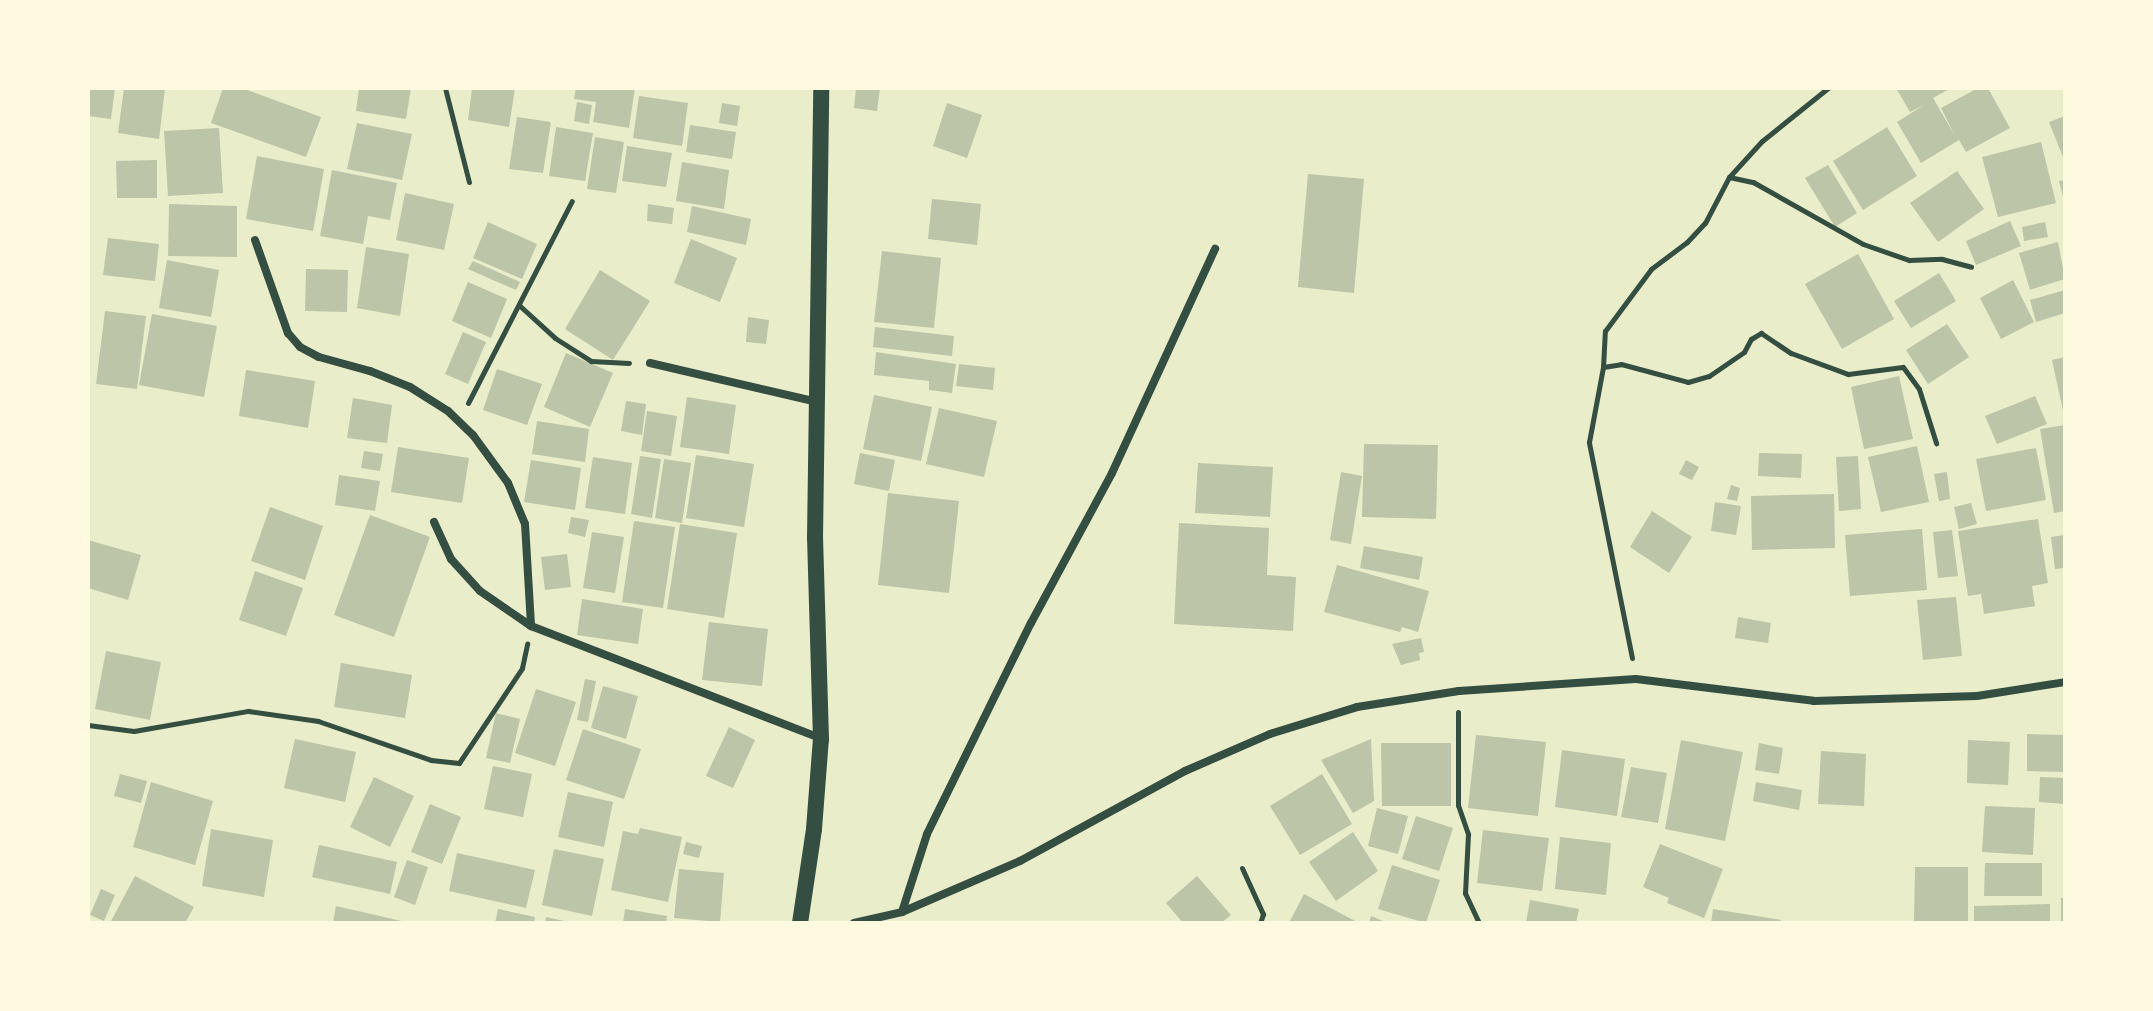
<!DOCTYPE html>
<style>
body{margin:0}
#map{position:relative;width:2153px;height:1011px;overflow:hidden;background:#e9edc9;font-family:Figtree,sans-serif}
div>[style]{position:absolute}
.building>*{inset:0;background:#bcc5a7}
.path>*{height:5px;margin:-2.5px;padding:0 2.5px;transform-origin:2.5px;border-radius:2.5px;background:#344e41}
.minor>*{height:8px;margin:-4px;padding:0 4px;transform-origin:4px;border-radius:4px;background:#344e41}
.secondary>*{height:16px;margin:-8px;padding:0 8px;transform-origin:8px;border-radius:8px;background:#344e41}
span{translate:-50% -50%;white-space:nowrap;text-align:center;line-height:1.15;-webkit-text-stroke:6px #fefae0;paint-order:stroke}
.frame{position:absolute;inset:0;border:90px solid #fefae0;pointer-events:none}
</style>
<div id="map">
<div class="building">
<i style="clip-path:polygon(88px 88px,115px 88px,111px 119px,88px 116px)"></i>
<i style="clip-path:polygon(124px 88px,165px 88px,159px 139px,118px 133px)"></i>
<i style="clip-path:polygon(223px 88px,242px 88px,321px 117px,306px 157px,211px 123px)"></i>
<i style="clip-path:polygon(359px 88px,411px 88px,406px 119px,356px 111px)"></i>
<i style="clip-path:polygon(472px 88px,515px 88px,509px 127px,468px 120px)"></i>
<i style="clip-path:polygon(576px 88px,635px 88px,629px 128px,593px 122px,596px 102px,574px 99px)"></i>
<i style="clip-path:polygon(856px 88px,880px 88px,877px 111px,854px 108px)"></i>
<i style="clip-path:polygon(1896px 88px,1951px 88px,1933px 98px,1955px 136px,1941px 108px,1978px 88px,1988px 88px,2010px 128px,1966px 152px,1959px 140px,1921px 163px,1897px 122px,1924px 105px,1910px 112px)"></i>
<i style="clip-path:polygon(639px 96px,688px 103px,682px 146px,633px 138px)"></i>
<i style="clip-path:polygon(577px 102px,592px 105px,589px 124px,574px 121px)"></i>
<i style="clip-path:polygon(722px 103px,740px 106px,737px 126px,719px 123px)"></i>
<i style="clip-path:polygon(947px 103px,982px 115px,967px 158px,933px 146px)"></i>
<i style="clip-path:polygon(2065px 116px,2065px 162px,2049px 122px)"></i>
<i style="clip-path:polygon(517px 117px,551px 122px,543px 173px,509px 169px)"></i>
<i style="clip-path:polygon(357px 123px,412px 134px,402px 180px,347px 169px)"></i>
<i style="clip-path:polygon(690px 125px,736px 132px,732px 159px,686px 152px)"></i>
<i style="clip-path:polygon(556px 127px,593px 133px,585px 181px,549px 176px)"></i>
<i style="clip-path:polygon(1887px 127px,1917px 176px,1863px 210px,1833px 161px)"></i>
<i style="clip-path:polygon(219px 128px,223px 193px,168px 196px,164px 131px)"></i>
<i style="clip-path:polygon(595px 137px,624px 142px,616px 193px,587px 189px)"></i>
<i style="clip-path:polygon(2041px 142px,2056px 203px,1998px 217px,1982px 157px)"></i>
<i style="clip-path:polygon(627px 146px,672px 153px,666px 187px,622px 181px)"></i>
<i style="clip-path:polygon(257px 156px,324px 169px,313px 231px,246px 219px)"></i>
<i style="clip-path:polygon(157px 160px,157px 198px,117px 198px,116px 161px)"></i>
<i style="clip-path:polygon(682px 162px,729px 170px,724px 209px,676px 201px)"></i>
<i style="clip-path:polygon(1828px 165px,1857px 213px,1835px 227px,1805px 178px)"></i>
<i style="clip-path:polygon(332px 170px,397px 183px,390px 220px,368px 216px,363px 244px,320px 236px)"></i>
<i style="clip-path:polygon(1957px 171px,1984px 209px,1938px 242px,1910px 203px)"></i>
<i style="clip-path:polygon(1308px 174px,1364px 179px,1354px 293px,1298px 287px)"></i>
<i style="clip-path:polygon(2065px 180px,2065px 200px,2064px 200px,2059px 181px)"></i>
<i style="clip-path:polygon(405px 193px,454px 204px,444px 250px,396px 240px)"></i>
<i style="clip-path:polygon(932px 199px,981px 204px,977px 245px,928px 239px)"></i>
<i style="clip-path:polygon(169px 204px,237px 206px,237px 257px,168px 256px)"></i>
<i style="clip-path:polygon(648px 204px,674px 208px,672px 224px,647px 221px)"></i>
<i style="clip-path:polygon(692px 206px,751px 219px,746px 245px,687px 232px)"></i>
<i style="clip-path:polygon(2010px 221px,2021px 246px,1976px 265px,1966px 241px)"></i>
<i style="clip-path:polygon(488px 222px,537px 244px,522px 279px,473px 258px)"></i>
<i style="clip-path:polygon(2045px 222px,2048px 237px,2024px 241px,2022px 227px)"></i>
<i style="clip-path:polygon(108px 238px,159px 244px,155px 281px,103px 275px)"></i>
<i style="clip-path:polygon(691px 239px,737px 258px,720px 302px,674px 283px)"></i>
<i style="clip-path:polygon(2058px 242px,2065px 279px,2030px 290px,2019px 253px)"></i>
<i style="clip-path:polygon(366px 247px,409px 254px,400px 316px,357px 308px)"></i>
<i style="clip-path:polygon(882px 251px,941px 258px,934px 328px,874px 322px)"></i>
<i style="clip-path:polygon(1858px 254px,1894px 319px,1842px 349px,1805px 284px)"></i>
<i style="clip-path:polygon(167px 260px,219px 270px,211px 317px,159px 308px)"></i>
<i style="clip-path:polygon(473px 261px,520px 282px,516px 290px,468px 269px)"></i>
<i style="clip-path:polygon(306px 269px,348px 270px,347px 312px,305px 311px)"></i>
<i style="clip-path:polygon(600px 270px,650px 301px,613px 360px,565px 329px)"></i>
<i style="clip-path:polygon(1939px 273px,1956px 301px,1911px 328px,1894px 301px)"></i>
<i style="clip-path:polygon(2013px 280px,2034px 322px,2001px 339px,1980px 298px)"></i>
<i style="clip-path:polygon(468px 282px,507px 299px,491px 338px,452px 321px)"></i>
<i style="clip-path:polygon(2065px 290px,2065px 313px,2036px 322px,2030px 300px)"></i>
<i style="clip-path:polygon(105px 311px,146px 316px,137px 389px,96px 384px)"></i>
<i style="clip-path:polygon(152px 314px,217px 326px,204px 397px,139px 385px)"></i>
<i style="clip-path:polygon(748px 317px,769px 320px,766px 344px,746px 342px)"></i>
<i style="clip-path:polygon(1947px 324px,1969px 357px,1928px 384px,1906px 350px)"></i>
<i style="clip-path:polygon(875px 327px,954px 336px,952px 356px,873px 347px)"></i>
<i style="clip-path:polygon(463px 332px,486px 342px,468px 384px,445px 374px)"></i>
<i style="clip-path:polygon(876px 352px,956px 364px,952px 393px,929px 390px,929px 381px,874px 375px)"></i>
<i style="clip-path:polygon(566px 353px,613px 373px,590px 427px,544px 407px)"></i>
<i style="clip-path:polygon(2065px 357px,2065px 414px,2064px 415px,2052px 360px)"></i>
<i style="clip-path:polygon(959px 364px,995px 368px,993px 390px,956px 386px)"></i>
<i style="clip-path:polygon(497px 369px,542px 384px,527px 425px,483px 410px)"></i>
<i style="clip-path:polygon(246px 370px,315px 381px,308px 428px,239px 416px)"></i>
<i style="clip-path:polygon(1899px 376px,1913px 439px,1864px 449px,1851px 387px)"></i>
<i style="clip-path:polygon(874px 395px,932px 407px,921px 461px,863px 449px)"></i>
<i style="clip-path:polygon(2035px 396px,2047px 424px,1997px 444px,1985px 416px)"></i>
<i style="clip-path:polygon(687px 397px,736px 405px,729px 454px,680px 447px)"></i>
<i style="clip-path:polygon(353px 398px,392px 405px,387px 443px,347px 438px)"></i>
<i style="clip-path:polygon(626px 401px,646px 404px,642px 435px,621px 431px)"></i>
<i style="clip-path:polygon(939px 408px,997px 421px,984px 477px,926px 464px)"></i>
<i style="clip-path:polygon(647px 411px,677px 416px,671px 456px,641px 451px)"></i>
<i style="clip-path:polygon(537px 421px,589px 429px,585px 462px,532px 454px)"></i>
<i style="clip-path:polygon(2065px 425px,2065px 511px,2054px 513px,2040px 429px)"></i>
<i style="clip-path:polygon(1364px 444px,1438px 445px,1436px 519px,1362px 517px)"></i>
<i style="clip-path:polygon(1917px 446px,1929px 502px,1881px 512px,1868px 457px)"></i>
<i style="clip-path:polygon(398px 447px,469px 458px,462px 503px,391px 492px)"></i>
<i style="clip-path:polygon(2036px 448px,2046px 500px,1986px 511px,1976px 459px)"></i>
<i style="clip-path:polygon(364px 451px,383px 454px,380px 471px,361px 468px)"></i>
<i style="clip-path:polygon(860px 453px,895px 460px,889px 491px,854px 484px)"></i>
<i style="clip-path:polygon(1759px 453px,1802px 454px,1801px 478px,1758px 476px)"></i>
<i style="clip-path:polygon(696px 455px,754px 464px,744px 527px,686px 518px)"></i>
<i style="clip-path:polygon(640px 456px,661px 459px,652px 518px,631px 514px)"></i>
<i style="clip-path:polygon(1858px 456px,1861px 509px,1839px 511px,1836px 457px)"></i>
<i style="clip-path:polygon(593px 457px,632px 463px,625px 514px,585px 508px)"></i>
<i style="clip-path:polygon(664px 459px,691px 463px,682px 523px,655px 518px)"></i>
<i style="clip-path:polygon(531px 460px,581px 468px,575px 510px,524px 502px)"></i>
<i style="clip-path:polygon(1686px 460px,1699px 467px,1692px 480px,1679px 474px)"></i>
<i style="clip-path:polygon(1198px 463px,1273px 467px,1270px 517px,1195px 513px)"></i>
<i style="clip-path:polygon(1341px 472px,1362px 476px,1351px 544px,1330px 540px)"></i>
<i style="clip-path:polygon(1947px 472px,1950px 499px,1939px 501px,1934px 474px)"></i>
<i style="clip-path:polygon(339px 475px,380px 481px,375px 511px,335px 505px)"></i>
<i style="clip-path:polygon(1731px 485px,1740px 488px,1737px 501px,1727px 499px)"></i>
<i style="clip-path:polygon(888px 493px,959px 501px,949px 593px,878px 585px)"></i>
<i style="clip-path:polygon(1834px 494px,1835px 548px,1752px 550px,1751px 496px)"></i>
<i style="clip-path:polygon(1715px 502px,1741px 506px,1736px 535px,1711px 531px)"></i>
<i style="clip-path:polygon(1971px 503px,1977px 524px,1959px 529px,1954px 507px)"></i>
<i style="clip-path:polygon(270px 507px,323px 526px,305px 580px,251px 561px)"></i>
<i style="clip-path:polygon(1652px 511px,1692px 537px,1669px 573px,1630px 547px)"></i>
<i style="clip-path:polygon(370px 515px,430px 537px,394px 637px,334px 615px)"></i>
<i style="clip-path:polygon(571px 517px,589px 520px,585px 537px,568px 533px)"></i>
<i style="clip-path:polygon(2038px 519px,2048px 583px,2032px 586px,2035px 606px,1984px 614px,1981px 594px,1968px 596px,1958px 531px)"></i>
<i style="clip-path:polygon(634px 521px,675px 527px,663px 608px,622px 602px)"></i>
<i style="clip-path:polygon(1179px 523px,1269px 528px,1267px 575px,1296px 577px,1293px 631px,1174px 624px)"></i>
<i style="clip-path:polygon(680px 524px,737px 533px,724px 618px,667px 609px)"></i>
<i style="clip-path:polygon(1922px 529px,1927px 590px,1850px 596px,1845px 535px)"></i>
<i style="clip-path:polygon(1952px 530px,1958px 576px,1938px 578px,1933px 532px)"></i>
<i style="clip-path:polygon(592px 532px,624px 537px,615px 593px,583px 588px)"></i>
<i style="clip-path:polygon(2065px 535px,2065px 568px,2055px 569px,2051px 537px)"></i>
<i style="clip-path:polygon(88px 540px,141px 555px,128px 600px,88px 588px)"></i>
<i style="clip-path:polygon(1364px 546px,1423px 557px,1419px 580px,1360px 568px)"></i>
<i style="clip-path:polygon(567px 554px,571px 587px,545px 590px,541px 557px)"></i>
<i style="clip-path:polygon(1337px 565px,1429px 591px,1418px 632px,1402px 627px,1400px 632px,1324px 612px)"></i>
<i style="clip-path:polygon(255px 571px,303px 588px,286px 636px,239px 620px)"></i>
<i style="clip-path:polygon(1956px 597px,1962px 656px,1923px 660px,1917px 600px)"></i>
<i style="clip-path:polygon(582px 599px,643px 609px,638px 644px,577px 635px)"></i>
<i style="clip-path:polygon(1738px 617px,1771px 623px,1768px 643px,1735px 638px)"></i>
<i style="clip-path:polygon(709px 622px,768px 629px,762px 686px,702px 680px)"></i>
<i style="clip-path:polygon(1421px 638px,1424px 652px,1419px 653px,1420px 660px,1401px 665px,1392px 644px)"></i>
<i style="clip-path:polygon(106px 651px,161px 662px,150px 720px,95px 709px)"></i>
<i style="clip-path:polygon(341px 663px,412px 675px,405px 718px,334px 707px)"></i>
<i style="clip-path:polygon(585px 679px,596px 681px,588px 722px,577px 720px)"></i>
<i style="clip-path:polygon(603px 686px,638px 696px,626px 739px,591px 728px)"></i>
<i style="clip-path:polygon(536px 689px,576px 702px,555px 766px,515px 753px)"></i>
<i style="clip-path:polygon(496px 713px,520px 719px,510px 763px,486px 758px)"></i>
<i style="clip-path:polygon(729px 727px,755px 740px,733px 788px,706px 776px)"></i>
<i style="clip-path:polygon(583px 729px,641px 749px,624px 799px,566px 780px)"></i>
<i style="clip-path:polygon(2027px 734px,2065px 735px,2065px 772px,2027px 771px)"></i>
<i style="clip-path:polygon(1476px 735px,1546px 742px,1538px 816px,1468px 808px)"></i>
<i style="clip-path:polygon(295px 739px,356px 752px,345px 802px,284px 788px)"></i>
<i style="clip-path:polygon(1371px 739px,1374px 801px,1353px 813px,1321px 760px)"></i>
<i style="clip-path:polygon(1681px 740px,1743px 752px,1725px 841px,1665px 829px)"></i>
<i style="clip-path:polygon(1968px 740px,2010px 742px,2008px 785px,1967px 783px)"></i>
<i style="clip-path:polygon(1381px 743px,1451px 743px,1451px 806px,1382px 806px)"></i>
<i style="clip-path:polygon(1759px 743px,1783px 748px,1779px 774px,1755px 770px)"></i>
<i style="clip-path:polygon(1562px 750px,1625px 759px,1617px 816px,1555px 807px)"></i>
<i style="clip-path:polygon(1821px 751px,1866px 754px,1864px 806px,1818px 804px)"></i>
<i style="clip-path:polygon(493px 766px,532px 774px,523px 817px,484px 809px)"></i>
<i style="clip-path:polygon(1631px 767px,1667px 773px,1658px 823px,1621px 817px)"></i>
<i style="clip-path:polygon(120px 774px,147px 781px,141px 803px,114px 796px)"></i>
<i style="clip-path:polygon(1322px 774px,1352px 824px,1300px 855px,1270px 806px)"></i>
<i style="clip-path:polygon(374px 777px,414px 796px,390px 847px,350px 827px)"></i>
<i style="clip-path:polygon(2040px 777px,2065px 778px,2065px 804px,2039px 802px)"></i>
<i style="clip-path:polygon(151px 782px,213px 801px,195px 865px,133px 847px)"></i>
<i style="clip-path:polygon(1756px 782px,1802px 790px,1799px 810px,1753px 801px)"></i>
<i style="clip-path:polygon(568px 792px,613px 802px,604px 847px,558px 837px)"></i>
<i style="clip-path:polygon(430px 804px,461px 817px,442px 864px,411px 852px)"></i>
<i style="clip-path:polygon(1985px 806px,2035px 808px,2033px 855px,1982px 852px)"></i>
<i style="clip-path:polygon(1377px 808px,1408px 816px,1398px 854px,1368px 846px)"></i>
<i style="clip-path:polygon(1416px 816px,1453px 828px,1439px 871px,1402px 859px)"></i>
<i style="clip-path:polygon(640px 828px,682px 837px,668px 902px,611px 890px,623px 831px,638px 834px)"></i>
<i style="clip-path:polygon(211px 829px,273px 840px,264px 897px,202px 886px)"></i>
<i style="clip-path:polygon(1483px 830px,1549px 838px,1542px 891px,1477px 883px)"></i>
<i style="clip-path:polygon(1353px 832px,1378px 871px,1336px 901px,1309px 862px)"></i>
<i style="clip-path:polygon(1560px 837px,1611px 843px,1606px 895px,1555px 889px)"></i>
<i style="clip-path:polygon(686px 842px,702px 846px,699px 858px,683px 854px)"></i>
<i style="clip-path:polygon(1660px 844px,1723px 869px,1704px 918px,1667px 903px,1669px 898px,1643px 887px)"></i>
<i style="clip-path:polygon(319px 845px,397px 862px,390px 894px,312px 877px)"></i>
<i style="clip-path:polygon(554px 849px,604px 859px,592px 916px,542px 905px)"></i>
<i style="clip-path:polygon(457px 853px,535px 870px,526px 908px,449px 891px)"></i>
<i style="clip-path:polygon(407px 860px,428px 867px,415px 905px,394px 897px)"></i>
<i style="clip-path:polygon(1985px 863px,2042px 863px,2042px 896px,1984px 896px)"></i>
<i style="clip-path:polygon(1392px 865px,1440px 880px,1426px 923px,1378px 909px)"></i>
<i style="clip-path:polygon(1915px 867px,1968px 867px,1968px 923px,1914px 923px)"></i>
<i style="clip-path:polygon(679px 869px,724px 873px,720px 922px,674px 918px)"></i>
<i style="clip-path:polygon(135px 876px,194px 907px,185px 923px,110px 923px)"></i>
<i style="clip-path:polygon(1197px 876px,1231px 915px,1221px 923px,1183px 923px,1166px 903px)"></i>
<i style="clip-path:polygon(101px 889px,115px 895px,104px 921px,90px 915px)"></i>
<i style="clip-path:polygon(1304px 894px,1359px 923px,1289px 923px)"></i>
<i style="clip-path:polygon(2061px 898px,2065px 898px,2065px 923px,2061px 923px)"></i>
<i style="clip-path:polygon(1530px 900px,1579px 909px,1576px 923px,1526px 923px)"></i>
<i style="clip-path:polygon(2050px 904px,2050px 923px,1974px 923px,1974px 906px)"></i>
<i style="clip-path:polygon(336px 906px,406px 922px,406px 923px,333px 923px)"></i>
<i style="clip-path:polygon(498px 909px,535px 917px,534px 923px,495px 923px)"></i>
<i style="clip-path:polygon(625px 909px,667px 916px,666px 923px,623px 923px)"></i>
<i style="clip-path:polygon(1713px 909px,1781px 920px,1780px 923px,1711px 923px)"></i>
<i style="clip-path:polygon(1371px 916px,1388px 923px,1369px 923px)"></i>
<i style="clip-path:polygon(546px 917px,569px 922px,569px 923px,545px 923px)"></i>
</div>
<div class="path">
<i style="left:445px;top:88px;width:97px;rotate:75.7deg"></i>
<i style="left:1730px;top:176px;width:47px;rotate:-47.6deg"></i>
<i style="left:1762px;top:141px;width:85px;rotate:-38.8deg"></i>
<i style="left:520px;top:306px;width:47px;rotate:42.4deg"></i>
<i style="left:555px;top:338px;width:43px;rotate:32.6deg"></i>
<i style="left:591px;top:361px;width:38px;rotate:3deg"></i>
<i style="left:1603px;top:367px;width:36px;rotate:-87deg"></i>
<i style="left:1605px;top:331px;width:77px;rotate:-53.4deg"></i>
<i style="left:1651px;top:269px;width:45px;rotate:-36.9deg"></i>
<i style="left:1687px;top:242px;width:26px;rotate:-47deg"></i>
<i style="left:1705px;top:223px;width:52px;rotate:-62.4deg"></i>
<i style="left:1729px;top:177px;width:25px;rotate:12deg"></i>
<i style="left:1753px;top:182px;width:126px;rotate:29.4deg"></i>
<i style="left:1863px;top:244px;width:49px;rotate:19.2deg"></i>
<i style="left:1909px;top:260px;width:33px;rotate:-2deg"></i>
<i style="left:1942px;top:259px;width:30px;rotate:15deg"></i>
<i style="left:468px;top:403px;width:227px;rotate:-62.8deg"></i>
<i style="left:1632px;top:658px;width:220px;rotate:-101.3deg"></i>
<i style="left:1589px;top:442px;width:76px;rotate:-79.4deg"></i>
<i style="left:1603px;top:367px;width:18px;rotate:-9deg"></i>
<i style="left:1621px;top:364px;width:69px;rotate:15deg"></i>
<i style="left:1688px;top:382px;width:22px;rotate:-16deg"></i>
<i style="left:1709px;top:376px;width:42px;rotate:-34.4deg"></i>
<i style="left:1744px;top:352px;width:15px;rotate:-62deg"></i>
<i style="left:1751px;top:339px;width:12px;rotate:-31deg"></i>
<i style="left:1761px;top:333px;width:36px;rotate:34deg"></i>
<i style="left:1791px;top:353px;width:61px;rotate:20.2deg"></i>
<i style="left:1848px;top:374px;width:55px;rotate:-7.3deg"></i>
<i style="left:1903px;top:367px;width:27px;rotate:54deg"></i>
<i style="left:1919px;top:389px;width:57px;rotate:72.5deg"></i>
<i style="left:1458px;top:712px;width:93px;rotate:90deg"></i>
<i style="left:1458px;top:805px;width:31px;rotate:71deg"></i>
<i style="left:1468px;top:834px;width:59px;rotate:92.9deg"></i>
<i style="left:1465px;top:893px;width:33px;rotate:65deg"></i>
<i style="left:88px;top:725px;width:46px;rotate:7.4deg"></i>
<i style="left:134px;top:731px;width:116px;rotate:-10deg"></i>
<i style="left:248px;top:711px;width:71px;rotate:8.1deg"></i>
<i style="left:318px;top:721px;width:120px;rotate:19deg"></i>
<i style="left:431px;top:760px;width:28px;rotate:6deg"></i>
<i style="left:459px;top:763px;width:114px;rotate:-56.4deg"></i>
<i style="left:522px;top:668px;width:25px;rotate:-78deg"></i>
<i style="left:1242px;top:868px;width:51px;rotate:65.5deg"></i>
<i style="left:1263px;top:914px;width:9px;rotate:108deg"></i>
</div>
<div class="minor">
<i style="left:255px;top:240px;width:99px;rotate:70.5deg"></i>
<i style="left:288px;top:333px;width:18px;rotate:49deg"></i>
<i style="left:300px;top:347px;width:21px;rotate:28deg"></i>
<i style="left:319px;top:357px;width:53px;rotate:15.4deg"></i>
<i style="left:370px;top:371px;width:43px;rotate:21.8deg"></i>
<i style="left:410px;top:387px;width:45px;rotate:32.3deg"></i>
<i style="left:448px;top:411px;width:35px;rotate:44deg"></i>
<i style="left:473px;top:435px;width:59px;rotate:53.9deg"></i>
<i style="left:508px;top:483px;width:44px;rotate:67.5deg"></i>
<i style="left:525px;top:524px;width:102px;rotate:86.6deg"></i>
<i style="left:650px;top:363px;width:172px;rotate:13.1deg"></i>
<i style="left:434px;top:522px;width:41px;rotate:65.3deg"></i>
<i style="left:451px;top:559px;width:43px;rotate:47.8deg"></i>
<i style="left:480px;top:591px;width:62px;rotate:34.5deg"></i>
<i style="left:531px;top:626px;width:310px;rotate:21.2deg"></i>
<i style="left:902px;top:912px;width:82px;rotate:-72.2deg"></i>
<i style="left:927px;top:834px;width:235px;rotate:-63.8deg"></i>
<i style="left:1031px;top:623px;width:170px;rotate:-61.6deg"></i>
<i style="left:1112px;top:473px;width:247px;rotate:-65.3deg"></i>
<i style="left:854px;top:923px;width:49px;rotate:-12.9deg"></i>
<i style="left:902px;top:912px;width:129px;rotate:-23.4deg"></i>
<i style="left:1020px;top:861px;width:188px;rotate:-28.6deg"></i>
<i style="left:1185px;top:771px;width:93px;rotate:-23.5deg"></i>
<i style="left:1270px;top:734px;width:91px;rotate:-17.2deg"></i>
<i style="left:1357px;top:707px;width:103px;rotate:-8.9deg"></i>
<i style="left:1459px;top:691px;width:177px;rotate:-3.9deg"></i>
<i style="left:1636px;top:679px;width:179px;rotate:7deg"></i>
<i style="left:1814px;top:701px;width:163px;rotate:-1.8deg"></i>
<i style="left:1977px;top:696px;width:89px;rotate:-9deg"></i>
</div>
<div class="secondary">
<i style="left:800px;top:923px;width:95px;rotate:-81.5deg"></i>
<i style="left:814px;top:829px;width:90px;rotate:-85.6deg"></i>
<i style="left:821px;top:739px;width:201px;rotate:-91.7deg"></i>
<i style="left:815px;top:538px;width:450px;rotate:-89.2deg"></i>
</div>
<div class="frame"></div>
</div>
